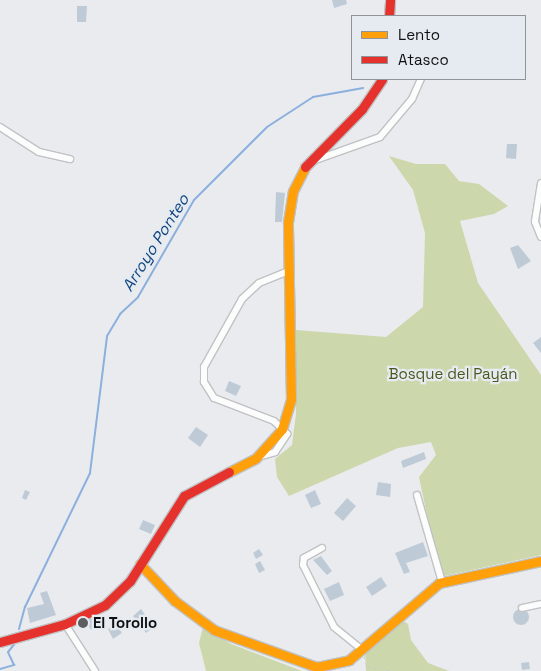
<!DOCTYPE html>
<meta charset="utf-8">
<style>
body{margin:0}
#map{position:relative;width:541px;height:671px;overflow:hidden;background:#e9ebee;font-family:"Space Grotesk",sans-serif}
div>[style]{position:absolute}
.forest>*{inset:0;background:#ccd8ab}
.stream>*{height:2px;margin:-1px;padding:0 1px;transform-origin:1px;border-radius:1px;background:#8cb0de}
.building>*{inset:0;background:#becbd7}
.round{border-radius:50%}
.path>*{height:1px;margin-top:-0.5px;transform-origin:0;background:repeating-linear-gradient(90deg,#c8c9ca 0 2.5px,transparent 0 6.5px)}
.roads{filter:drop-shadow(1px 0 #c0c2c4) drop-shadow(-1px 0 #c0c2c4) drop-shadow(0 1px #c0c2c4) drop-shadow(0 -1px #c0c2c4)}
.street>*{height:6px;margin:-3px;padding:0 3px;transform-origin:3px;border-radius:3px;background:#fcfcfc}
.slow>*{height:9px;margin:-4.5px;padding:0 4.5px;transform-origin:4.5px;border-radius:4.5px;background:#ff9f0a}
.jam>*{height:9px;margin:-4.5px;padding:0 4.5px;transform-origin:4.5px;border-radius:4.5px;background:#e5322d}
.dots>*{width:14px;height:14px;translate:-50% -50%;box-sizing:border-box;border:2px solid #e6ebf1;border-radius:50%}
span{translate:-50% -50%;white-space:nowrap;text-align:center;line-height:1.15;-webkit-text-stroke:4.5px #e6ebf1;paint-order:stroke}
.park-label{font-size:15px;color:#4b581c}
.poi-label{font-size:15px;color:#0e1012;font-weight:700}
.left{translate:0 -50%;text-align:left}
.water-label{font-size:16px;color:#0f447e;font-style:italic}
.legend{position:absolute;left:351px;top:15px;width:175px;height:65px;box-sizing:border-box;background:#e6ebf1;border:1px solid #909398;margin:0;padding:6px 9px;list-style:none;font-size:15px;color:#0e1012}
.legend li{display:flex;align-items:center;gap:10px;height:25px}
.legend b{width:25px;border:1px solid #909398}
</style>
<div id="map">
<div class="forest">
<i style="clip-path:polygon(389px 156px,416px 164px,445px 164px,459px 181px,479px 184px,508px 206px,494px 214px,460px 221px,478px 283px,541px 375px,541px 555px,440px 577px,419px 477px,436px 455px,431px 442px,398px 448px,289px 496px,277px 477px,275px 459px,292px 445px,296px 414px,296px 330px,386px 337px,423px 307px,425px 233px,413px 190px)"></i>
<i style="clip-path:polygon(400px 619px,408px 624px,411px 640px,428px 663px,449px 671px,366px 671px,365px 648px)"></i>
<i style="clip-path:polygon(203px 627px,231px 644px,302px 671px,206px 671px,199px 643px)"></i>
</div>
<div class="stream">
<i style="left:19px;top:629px;width:23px;rotate:-75deg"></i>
<i style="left:25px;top:607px;width:149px;rotate:-64.1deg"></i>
<i style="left:90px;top:473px;width:138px;rotate:-82.9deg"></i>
<i style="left:107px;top:336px;width:26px;rotate:-59deg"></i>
<i style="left:120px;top:314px;width:25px;rotate:-43deg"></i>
<i style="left:138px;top:297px;width:112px;rotate:-60deg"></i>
<i style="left:194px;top:200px;width:103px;rotate:-45deg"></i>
<i style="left:267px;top:127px;width:55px;rotate:-33.1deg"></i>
<i style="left:313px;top:97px;width:51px;rotate:-10.2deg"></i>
<i style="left:0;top:669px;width:15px;rotate:-16deg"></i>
<i style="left:14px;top:665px;width:14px;rotate:-115deg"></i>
<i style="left:8px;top:652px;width:13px;rotate:-51deg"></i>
</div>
<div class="building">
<i style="clip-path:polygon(332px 0,346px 0,347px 4px,334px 8px)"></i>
<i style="clip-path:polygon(77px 6px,87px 6px,86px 22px,77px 22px)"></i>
<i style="clip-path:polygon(507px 144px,517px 144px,516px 159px,506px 158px)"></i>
<i style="clip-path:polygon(276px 192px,285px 193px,282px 222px,275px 222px)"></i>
<i style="clip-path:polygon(518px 245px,531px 261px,518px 269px,510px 248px)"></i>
<i style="clip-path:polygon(541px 337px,541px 353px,533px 343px)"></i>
<i style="clip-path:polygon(229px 381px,241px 386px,236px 396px,225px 391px)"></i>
<i style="clip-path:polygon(196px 427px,208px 435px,200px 447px,188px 438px)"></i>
<i style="clip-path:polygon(424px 452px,426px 459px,403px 468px,401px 461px)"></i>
<i style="clip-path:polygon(378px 482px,391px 484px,390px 497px,376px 495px)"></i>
<i style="clip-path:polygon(25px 490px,30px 492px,26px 500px,22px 498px)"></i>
<i style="clip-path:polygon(315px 490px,321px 504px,311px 508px,305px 495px)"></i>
<i style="clip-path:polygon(347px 498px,356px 506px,343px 521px,334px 513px)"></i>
<i style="clip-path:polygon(143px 520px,155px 525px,151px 534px,139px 529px)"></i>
<i style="clip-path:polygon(423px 542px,428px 556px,406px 563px,410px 572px,404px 574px,395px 553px)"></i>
<i style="clip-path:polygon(259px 549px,263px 555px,256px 559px,253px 553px)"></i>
<i style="clip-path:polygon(321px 556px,332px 571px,327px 575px,313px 560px)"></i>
<i style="clip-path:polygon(260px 561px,265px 570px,259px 573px,255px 564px)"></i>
<i style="clip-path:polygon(381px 577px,387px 586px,372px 596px,366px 587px)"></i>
<i style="clip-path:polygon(339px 582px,344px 595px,330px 601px,324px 589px)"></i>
<i style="clip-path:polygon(47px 591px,56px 615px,30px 623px,27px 608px,44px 604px,40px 593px)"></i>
<i style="clip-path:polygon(141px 609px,154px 627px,146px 633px,133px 616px)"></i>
<i class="round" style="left:513px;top:609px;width:16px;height:16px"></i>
<i style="clip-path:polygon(96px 616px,101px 623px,91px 630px,86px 622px)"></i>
<i style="clip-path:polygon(116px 624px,122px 633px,113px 639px,108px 629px)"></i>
<i style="clip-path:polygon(529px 662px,530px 669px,522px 670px,521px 663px)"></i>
</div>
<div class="path">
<i style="left:364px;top:656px;width:11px;rotate:75deg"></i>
<i style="left:367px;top:667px;width:29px;rotate:8deg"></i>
<i style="left:405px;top:671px;width:16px"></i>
</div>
<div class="roads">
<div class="street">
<i style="left:0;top:127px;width:46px;rotate:32.7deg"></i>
<i style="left:39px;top:152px;width:32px;rotate:13deg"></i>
<i style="left:310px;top:162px;width:74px;rotate:-19.7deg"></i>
<i style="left:380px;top:137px;width:50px;rotate:-49.9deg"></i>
<i style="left:412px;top:99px;width:22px;rotate:-66deg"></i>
<i style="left:541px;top:183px;width:39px;rotate:99deg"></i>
<i style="left:535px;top:222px;width:16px;rotate:68deg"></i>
<i style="left:258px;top:457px;width:18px;rotate:-16deg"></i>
<i style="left:275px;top:452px;width:22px;rotate:-56deg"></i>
<i style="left:287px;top:434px;width:18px;rotate:-135deg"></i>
<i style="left:274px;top:421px;width:64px;rotate:-159deg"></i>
<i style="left:214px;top:398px;width:19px;rotate:-122deg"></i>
<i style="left:204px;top:382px;width:15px;rotate:-90deg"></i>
<i style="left:204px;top:367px;width:78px;rotate:-60.8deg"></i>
<i style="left:242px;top:299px;width:23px;rotate:-43deg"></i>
<i style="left:259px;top:283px;width:31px;rotate:-22deg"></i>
<i style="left:417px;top:495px;width:91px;rotate:74deg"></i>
<i style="left:322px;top:548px;width:21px;rotate:151deg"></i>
<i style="left:304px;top:558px;width:7px;rotate:98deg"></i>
<i style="left:303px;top:565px;width:69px;rotate:63.4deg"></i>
<i style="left:334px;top:627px;width:35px;rotate:39deg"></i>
<i style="left:522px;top:608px;width:19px;rotate:-12deg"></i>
<i style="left:65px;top:624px;width:56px;rotate:57.4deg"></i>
</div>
<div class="slow">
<i style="left:229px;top:472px;width:30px;rotate:-27deg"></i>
<i style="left:256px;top:458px;width:39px;rotate:-48deg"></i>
<i style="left:282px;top:429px;width:31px;rotate:-73deg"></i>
<i style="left:291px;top:399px;width:177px;rotate:-91deg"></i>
<i style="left:288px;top:222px;width:31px;rotate:-81deg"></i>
<i style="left:293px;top:191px;width:27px;rotate:-63deg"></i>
<i style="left:140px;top:564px;width:51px;rotate:46.6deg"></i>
<i style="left:175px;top:601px;width:49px;rotate:36.6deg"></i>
<i style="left:214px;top:630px;width:109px;rotate:19.8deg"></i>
<i style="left:317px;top:667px;width:33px;rotate:-12deg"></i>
<i style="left:349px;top:660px;width:118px;rotate:-40.5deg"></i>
<i style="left:439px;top:583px;width:104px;rotate:-12.2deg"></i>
</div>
<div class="jam">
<i style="left:389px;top:16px;width:16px;rotate:-86deg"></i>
<i style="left:305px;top:167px;width:81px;rotate:-45.5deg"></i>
<i style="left:362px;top:109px;width:36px;rotate:-56deg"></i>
<i style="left:0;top:642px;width:67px;rotate:-15.5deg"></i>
<i style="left:65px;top:624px;width:44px;rotate:-25.4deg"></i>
<i style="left:105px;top:605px;width:35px;rotate:-44deg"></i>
<i style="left:130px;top:581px;width:101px;rotate:-57.6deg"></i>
<i style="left:184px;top:496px;width:51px;rotate:-28.1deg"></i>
</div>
</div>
<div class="dots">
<i style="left:83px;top:623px;background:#5b5d5f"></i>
</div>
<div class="park-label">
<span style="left:453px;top:374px">Bosque del Payán</span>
</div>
<div class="poi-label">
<span class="left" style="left:93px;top:623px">El Torollo</span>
</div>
<div class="water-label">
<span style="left:156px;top:243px;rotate:-58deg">Arroyo Ponteo</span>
</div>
<ul class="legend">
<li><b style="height:6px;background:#ff9f0a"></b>Lento</li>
<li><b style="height:6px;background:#e5322d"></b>Atasco</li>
</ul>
</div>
